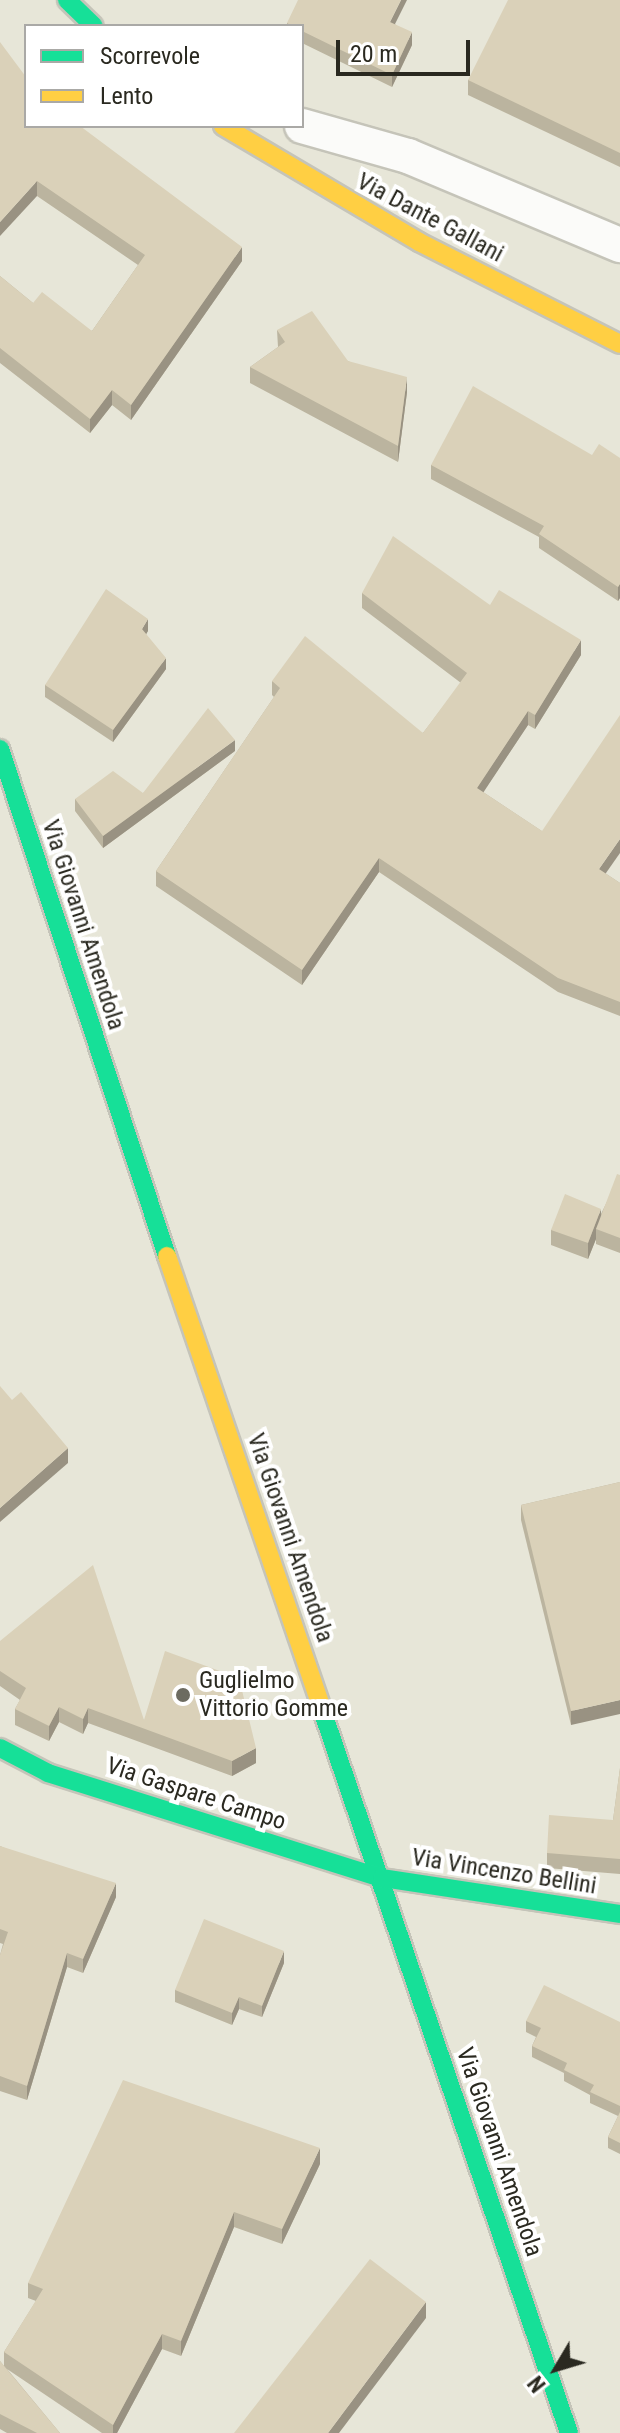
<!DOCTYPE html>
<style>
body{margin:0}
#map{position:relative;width:620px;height:2433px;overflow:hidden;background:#e7e6d8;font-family:"Roboto Condensed",sans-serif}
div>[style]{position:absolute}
.roads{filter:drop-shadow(2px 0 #c5c4b9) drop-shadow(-2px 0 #c5c4b9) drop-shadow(0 2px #c5c4b9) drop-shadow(0 -2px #c5c4b9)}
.street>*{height:34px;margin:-17px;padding:0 17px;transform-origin:17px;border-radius:17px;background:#fbfbf9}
.fast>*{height:18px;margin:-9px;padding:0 9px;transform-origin:9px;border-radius:9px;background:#16e098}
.slow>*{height:18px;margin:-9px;padding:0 9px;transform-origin:9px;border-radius:9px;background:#ffcf43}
.wall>*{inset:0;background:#bbb49f}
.shaded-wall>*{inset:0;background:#999282}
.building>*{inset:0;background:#dad1b9}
.dots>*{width:22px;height:22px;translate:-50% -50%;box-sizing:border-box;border:4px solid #fff;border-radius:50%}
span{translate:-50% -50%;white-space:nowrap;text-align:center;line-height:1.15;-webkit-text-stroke:8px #fff;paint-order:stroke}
.street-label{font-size:24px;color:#2a2920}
.poi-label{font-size:24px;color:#2a2920}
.left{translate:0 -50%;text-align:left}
.legend{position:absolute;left:24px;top:24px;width:280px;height:104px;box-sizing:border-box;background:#fff;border:2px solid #aaa9a6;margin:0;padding:10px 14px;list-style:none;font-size:24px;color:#2a2920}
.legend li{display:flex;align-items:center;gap:16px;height:40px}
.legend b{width:40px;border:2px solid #aaa9a6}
.north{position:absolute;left:516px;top:2329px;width:80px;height:80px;-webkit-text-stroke:6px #fff;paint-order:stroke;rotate:232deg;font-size:22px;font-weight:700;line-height:32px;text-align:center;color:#2a2920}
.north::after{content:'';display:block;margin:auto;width:28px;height:36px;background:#2a2920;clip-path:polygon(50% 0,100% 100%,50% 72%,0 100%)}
.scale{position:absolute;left:336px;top:40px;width:134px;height:36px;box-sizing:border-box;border:4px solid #2a2920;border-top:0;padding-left:10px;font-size:24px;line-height:28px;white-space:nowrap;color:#2a2920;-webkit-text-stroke:6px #fff;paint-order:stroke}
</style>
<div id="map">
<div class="roads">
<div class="street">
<i style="left:302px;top:126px;width:110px;rotate:15.8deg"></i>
<i style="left:408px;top:156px;width:230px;rotate:22.8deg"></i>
</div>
<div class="fast">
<i style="left:67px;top:0;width:37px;rotate:44deg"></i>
<i style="left:0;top:749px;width:534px;rotate:71.77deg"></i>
<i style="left:321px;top:1707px;width:767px;rotate:71.14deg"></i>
<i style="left:0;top:1748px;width:54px;rotate:27.5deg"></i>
<i style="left:48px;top:1773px;width:350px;rotate:17.5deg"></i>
<i style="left:382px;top:1878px;width:241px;rotate:8.6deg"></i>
</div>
<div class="slow">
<i style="left:223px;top:126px;width:228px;rotate:30.6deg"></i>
<i style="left:419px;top:242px;width:225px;rotate:26.9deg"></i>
<i style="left:167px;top:1256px;width:477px;rotate:71.1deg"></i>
</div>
</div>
<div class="wall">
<i style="clip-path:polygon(620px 0,620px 167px,468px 95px,468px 80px)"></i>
<i style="clip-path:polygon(287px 23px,395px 24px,412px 45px,392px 87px,302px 43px,302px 26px,287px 26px)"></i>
<i style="clip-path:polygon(26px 126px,242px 261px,131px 420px,112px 405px,90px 433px,0 363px,0 276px,33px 303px,92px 331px,138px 265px,37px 196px)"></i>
<i style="clip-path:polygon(277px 330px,348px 361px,407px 392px,398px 462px,250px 383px,250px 367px,278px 347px)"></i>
<i style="clip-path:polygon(592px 455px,620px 458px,620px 598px,618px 601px,539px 548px,539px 537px,431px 479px,431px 465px)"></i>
<i style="clip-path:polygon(362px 593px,490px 605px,581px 655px,535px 729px,528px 725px,483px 792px,620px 883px,620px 1016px,558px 992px,379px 872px,302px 985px,156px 886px,156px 871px,274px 697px,272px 695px,272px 681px,423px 733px,461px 683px,362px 608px)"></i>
<i style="clip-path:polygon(148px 631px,146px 634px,166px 669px,113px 742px,45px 697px,45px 685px)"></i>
<i style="clip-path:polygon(235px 751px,103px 848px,75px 811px,75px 799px,143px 793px)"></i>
<i style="clip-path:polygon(620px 1175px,620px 1253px,596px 1244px,596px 1239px,588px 1259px,551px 1245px,551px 1230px,601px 1214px)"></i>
<i style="clip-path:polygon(620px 1482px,571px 1725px,521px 1520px,521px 1505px)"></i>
<i style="clip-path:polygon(0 1641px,144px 1720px,256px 1763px,232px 1776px,88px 1723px,83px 1734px,59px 1722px,49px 1741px,15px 1725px,15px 1709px,20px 1700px,0 1686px)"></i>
<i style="clip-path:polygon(620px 1768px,620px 1874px,547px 1868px,547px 1853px,613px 1820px)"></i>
<i style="clip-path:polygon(0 1846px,116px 1897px,83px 1973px,67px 1967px,27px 2100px,0 2091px,0 1955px,3px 1944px,0 1943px)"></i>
<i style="clip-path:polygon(284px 1963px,262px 2017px,239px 2009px,232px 2025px,175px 2002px,175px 1990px)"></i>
<i style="clip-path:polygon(526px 2021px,620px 2022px,620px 2154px,608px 2148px,608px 2137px,618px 2116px,590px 2103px,590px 2095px,564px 2081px,564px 2073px,532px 2057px,532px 2046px,536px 2037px,526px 2032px)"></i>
<i style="clip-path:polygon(320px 2164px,282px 2244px,234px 2227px,181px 2356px,162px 2349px,117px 2433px,102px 2433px,7px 2369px,60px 2433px,7px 2433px,0 2429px,0 2361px,4px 2366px,4px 2352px,36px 2301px,28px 2298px,28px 2283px)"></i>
</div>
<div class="shaded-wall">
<i style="clip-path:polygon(401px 0,407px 0,390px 34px,390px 22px)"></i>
<i style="clip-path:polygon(412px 32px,412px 45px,392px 87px,392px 75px)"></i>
<i style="clip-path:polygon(37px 181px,37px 196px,0 236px,0 222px)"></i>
<i style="clip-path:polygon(242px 247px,242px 261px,131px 420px,131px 405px)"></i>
<i style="clip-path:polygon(407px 377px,407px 392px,398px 462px,398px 446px)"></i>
<i style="clip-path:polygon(112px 390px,112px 405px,90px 433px,90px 419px)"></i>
<i style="clip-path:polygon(620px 584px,620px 598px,618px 601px,618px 587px)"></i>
<i style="clip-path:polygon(148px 619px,148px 631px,142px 641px,142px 629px)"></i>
<i style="clip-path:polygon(581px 640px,581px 655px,535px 729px,535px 715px)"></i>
<i style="clip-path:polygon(166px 658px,166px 669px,113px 742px,113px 730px)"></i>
<i style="clip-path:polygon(528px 711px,528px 725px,477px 802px,477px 788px)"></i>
<i style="clip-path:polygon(235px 740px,235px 751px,103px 848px,103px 836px)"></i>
<i style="clip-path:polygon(620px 839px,620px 853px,599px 883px,599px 869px)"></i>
<i style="clip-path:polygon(379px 858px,379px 872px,302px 985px,302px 970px)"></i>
<i style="clip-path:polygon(601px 1209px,601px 1224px,596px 1229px,596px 1239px,588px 1259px,588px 1243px)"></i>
<i style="clip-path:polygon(68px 1448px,68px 1463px,0 1522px,0 1508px)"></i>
<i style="clip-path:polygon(620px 1700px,620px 1714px,571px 1725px,571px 1711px)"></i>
<i style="clip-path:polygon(59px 1707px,59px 1722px,49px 1741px,49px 1726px)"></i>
<i style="clip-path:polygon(88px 1708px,88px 1723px,83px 1734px,83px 1719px)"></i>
<i style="clip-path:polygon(256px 1748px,256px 1763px,232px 1776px,232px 1761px)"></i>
<i style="clip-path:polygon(116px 1883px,116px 1897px,83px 1973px,83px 1959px)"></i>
<i style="clip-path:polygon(284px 1951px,284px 1963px,262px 2017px,262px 2006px)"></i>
<i style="clip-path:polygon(67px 1953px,67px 1967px,27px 2100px,27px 2086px)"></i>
<i style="clip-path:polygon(239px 1997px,239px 2009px,232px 2025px,232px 2013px)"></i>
<i style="clip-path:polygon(320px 2148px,320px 2164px,282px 2244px,282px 2229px)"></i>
<i style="clip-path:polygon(234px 2212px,234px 2227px,181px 2356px,181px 2341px)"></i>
<i style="clip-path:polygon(426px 2302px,426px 2318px,339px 2433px,328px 2433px)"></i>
<i style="clip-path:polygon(162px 2334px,162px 2349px,117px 2433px,113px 2433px,113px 2425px)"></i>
</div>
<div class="building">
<i style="clip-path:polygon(298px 0,401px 0,390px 22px,412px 32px,392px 75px,302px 31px,302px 26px,292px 26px,287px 23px)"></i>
<i style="clip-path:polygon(508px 0,620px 0,620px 153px,468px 80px)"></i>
<i style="clip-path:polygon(0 42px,26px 77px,26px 126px,80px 126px,242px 247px,131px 405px,112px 390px,90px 419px,0 348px,0 276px,33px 303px,42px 292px,92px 331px,145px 255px,37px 181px,0 222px)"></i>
<i style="clip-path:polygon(312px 311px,348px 361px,407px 377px,398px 446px,250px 367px,285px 342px,277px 330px)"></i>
<i style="clip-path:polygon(473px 386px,592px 455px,599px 444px,620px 458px,620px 584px,618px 587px,539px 534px,544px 526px,431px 465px)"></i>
<i style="clip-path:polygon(393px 536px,490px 605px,499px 590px,581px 640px,535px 715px,528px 711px,477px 788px,542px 831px,620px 715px,620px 839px,599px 869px,620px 883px,620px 1002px,558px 978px,379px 858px,302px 970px,156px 871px,280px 688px,272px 681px,305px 636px,423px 733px,467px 673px,362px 593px)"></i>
<i style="clip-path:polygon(106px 589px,148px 619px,142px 629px,166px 658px,113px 730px,45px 685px)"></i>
<i style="clip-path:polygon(208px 708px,235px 740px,103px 836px,75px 799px,113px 771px,143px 793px)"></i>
<i style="clip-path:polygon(617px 1174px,620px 1175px,620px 1238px,596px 1229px)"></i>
<i style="clip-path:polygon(565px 1194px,601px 1209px,588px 1243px,551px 1230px)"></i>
<i style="clip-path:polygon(0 1386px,12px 1400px,21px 1392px,68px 1448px,0 1508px)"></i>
<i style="clip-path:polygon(620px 1482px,620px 1700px,571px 1711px,521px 1505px)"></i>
<i style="clip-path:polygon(93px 1565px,144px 1720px,165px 1651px,239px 1678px,256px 1748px,232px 1761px,88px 1708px,83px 1719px,59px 1707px,49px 1726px,15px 1709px,26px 1688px,0 1671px,0 1641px)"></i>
<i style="clip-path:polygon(620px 1768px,620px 1859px,547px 1853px,549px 1815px,613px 1820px)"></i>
<i style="clip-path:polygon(0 1846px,116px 1883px,83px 1959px,67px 1953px,27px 2086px,0 2076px,0 1955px,8px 1932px,0 1929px)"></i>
<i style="clip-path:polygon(204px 1919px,284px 1951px,262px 2006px,239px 1997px,232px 2013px,175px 1990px)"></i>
<i style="clip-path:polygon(544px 1985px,620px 2022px,620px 2106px,590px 2092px,594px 2085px,564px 2070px,567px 2063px,532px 2046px,541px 2028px,526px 2021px)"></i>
<i style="clip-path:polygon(123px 2080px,320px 2148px,282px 2229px,234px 2212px,181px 2341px,162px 2334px,113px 2425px,4px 2352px,43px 2289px,28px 2283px)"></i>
<i style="clip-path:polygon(620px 2112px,620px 2143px,608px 2137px)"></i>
<i style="clip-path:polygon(370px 2259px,426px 2302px,328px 2433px,234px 2433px)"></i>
<i style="clip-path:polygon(0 2361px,60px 2433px,37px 2433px,0 2414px)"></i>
</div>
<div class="dots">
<i style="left:183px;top:1695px;background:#6c6b60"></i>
</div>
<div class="street-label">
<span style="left:430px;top:218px;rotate:28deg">Via Dante Gallani</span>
<span style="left:83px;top:925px;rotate:72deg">Via Giovanni Amendola</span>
<span style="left:290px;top:1538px;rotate:71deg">Via Giovanni Amendola</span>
<span style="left:196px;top:1794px;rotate:18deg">Via Gaspare Campo</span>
<span style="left:504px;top:1872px;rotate:9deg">Via Vincenzo Bellini</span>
<span style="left:499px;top:2152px;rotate:71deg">Via Giovanni Amendola</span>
</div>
<div class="poi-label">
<span class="left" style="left:199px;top:1695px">Guglielmo<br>Vittorio Gomme</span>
</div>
<ul class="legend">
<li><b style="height:10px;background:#16e098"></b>Scorrevole</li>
<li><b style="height:10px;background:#ffcf43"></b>Lento</li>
</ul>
<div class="north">N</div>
<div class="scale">20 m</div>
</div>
